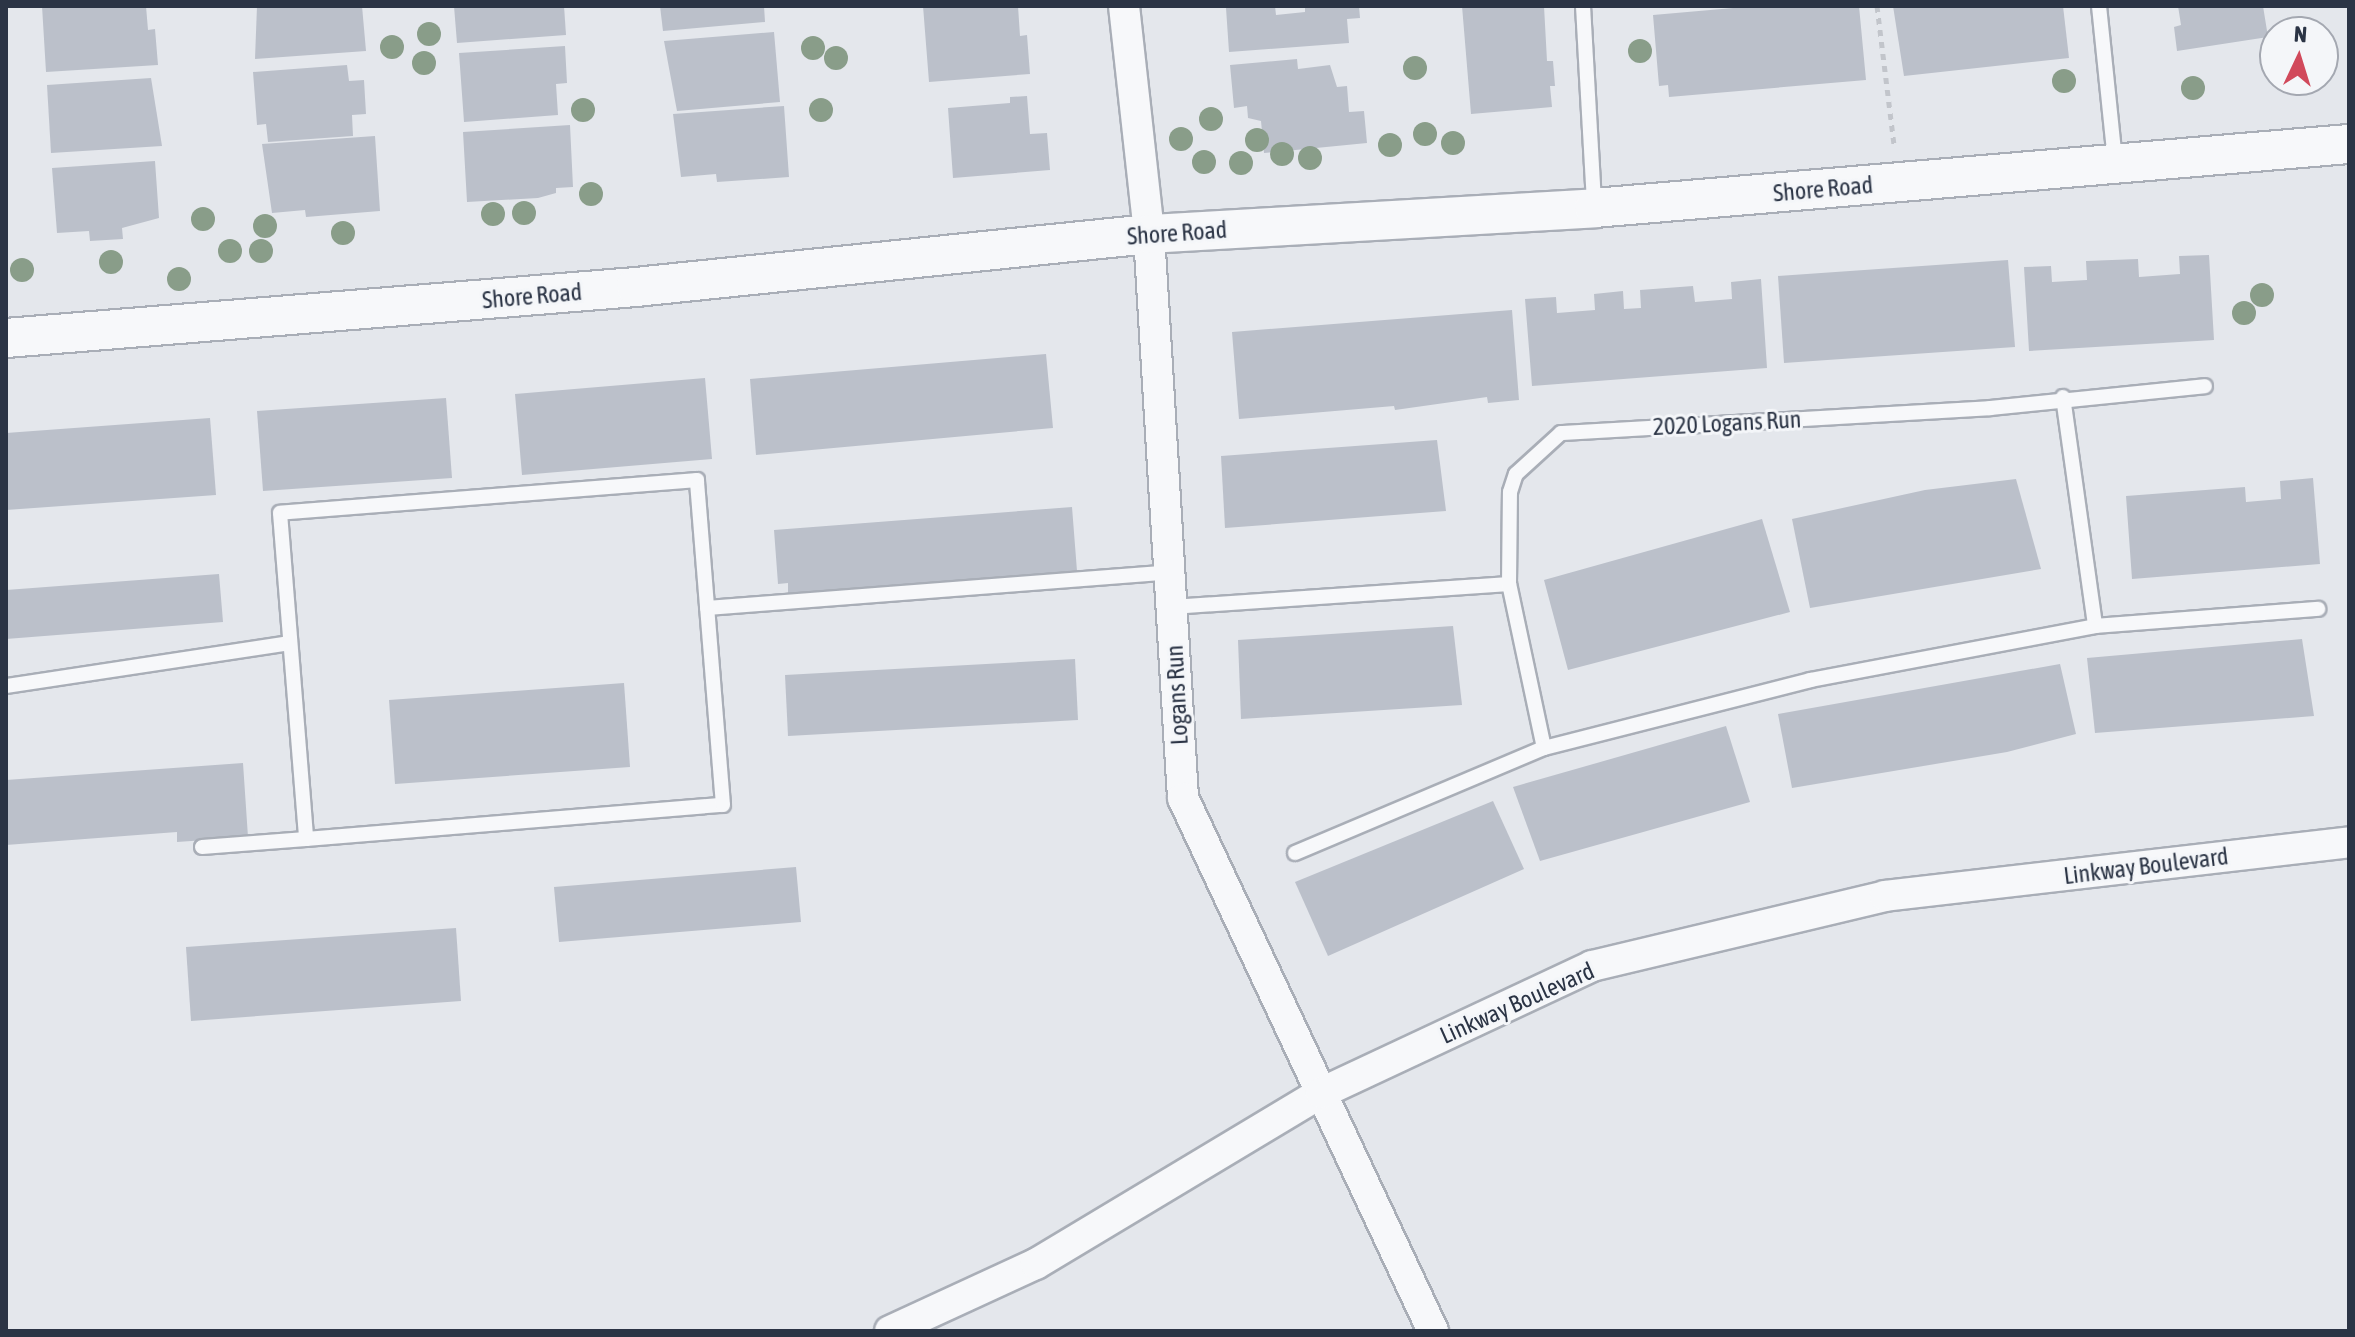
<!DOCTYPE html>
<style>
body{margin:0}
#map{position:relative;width:2355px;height:1337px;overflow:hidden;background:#e4e7ec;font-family:"Asap Condensed",sans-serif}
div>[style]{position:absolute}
.building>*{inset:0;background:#bbc0ca}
.path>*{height:5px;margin-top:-2.5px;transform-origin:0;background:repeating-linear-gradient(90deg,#c2c5cb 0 6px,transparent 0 12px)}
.roads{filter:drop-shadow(2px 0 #a9aeb7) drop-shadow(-2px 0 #a9aeb7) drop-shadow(0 2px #a9aeb7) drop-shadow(0 -2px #a9aeb7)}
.service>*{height:14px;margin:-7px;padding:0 7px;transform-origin:7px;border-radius:7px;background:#f7f8fa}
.minor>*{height:30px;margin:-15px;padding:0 15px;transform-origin:15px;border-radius:15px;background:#f7f8fa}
.tertiary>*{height:38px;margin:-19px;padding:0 19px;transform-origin:19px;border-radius:19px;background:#f7f8fa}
.trees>*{width:24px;height:24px;margin:-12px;border-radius:50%;background:#899d89}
span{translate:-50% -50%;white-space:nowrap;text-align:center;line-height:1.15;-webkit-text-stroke:6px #f4f6f9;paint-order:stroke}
.street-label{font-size:24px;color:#2b3445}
.frame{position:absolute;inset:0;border:8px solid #2b3445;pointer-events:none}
.north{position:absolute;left:2259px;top:16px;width:80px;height:80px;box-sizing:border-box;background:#f4f6f9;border:2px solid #a4a8b1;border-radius:50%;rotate:4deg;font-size:22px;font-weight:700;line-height:32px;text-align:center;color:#2b3445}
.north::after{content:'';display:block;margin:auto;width:28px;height:36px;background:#d1495b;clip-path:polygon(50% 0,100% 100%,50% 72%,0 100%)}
</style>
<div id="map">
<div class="building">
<i style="clip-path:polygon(42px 6px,146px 6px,148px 30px,155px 29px,158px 65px,46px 72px)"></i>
<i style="clip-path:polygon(257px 6px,362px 6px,366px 51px,255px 59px)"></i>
<i style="clip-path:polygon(454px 6px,564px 6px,566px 35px,457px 43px)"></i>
<i style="clip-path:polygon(660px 6px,764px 6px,765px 22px,663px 31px)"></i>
<i style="clip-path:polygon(923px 6px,1018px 6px,1020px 36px,1027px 35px,1030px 74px,929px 82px)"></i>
<i style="clip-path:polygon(1275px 6px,1276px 15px,1305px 12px,1305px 6px,1359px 6px,1360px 18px,1347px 19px,1349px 43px,1229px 52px,1226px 8px)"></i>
<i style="clip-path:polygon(1462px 6px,1544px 6px,1547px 61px,1553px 61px,1555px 86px,1550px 86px,1552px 107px,1471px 114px)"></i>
<i style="clip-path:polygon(1756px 6px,1859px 6px,1866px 80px,1669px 97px,1668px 85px,1659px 86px,1653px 15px)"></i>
<i style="clip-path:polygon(1893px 6px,2063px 6px,2069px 58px,1904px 76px)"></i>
<i style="clip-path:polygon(2178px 6px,2263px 6px,2268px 37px,2177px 51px,2174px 27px,2181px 25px)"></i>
<i style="clip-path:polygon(774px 32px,780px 102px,677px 111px,664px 41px)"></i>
<i style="clip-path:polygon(565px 46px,567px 83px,556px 84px,558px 115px,464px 122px,459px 53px)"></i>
<i style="clip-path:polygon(1297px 59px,1298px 69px,1330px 65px,1337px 87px,1347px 86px,1349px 112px,1364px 111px,1367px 143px,1264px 153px,1261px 121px,1248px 118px,1247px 106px,1234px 108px,1230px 65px)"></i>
<i style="clip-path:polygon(347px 65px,349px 81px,364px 80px,366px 114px,352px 115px,353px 136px,268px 142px,266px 124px,257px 125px,253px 72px)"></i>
<i style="clip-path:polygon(151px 78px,162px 146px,51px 153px,47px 85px)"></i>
<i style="clip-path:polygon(1027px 96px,1030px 134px,1047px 133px,1050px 170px,953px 178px,948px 108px,1010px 103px,1010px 97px)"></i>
<i style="clip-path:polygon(784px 106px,789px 177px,717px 182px,716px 174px,681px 177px,673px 114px)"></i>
<i style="clip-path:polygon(570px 125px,573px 187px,556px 188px,556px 193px,538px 198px,467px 202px,463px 132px)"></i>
<i style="clip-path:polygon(375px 136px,380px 211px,306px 217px,305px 210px,272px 213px,262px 144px)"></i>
<i style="clip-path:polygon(155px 161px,159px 218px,122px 228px,123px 239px,90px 241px,89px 231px,57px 233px,52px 168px)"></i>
<i style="clip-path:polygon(2209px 255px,2214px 340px,2029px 351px,2024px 267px,2051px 266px,2052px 282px,2087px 280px,2086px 261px,2138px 259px,2139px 277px,2180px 274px,2179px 256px)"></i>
<i style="clip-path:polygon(2008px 260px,2015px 347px,1784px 363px,1778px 276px)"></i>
<i style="clip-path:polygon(1761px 279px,1767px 368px,1532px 386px,1525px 299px,1556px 297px,1557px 313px,1595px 310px,1594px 294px,1623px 291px,1624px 309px,1641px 308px,1640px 290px,1693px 286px,1695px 302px,1732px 299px,1731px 282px)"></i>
<i style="clip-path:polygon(1512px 310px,1519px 400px,1488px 403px,1487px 397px,1395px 410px,1394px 406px,1239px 419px,1232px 332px)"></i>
<i style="clip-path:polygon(1046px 354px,1053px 428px,756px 455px,750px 379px)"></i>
<i style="clip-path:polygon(705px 378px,712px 459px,522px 475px,515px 394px)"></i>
<i style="clip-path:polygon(446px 398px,452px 478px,263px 491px,257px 411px)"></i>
<i style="clip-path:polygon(210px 418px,216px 495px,6px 510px,6px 433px)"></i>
<i style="clip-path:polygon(1437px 440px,1446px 511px,1225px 528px,1221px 456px)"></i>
<i style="clip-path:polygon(2313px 478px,2320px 564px,2132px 579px,2126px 496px,2245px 487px,2246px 502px,2281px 499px,2280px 481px)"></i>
<i style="clip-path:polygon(2016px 479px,2041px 569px,1810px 608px,1792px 519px,1925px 490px)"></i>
<i style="clip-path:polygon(1072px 507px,1077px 571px,788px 593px,788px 583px,778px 584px,774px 530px)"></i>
<i style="clip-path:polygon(1762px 519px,1790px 612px,1568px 670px,1544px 580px)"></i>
<i style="clip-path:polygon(219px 574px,223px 622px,6px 639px,6px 590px)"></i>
<i style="clip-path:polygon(1453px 626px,1462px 705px,1241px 719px,1238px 640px)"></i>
<i style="clip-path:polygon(2302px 639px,2314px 716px,2095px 733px,2087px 658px)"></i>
<i style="clip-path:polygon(1075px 659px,1078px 720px,788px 736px,785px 675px)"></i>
<i style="clip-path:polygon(2060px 664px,2076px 734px,2007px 752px,1792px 788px,1778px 714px)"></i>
<i style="clip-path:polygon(624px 683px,630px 767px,395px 784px,389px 700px)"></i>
<i style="clip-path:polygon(1726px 726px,1750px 802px,1540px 861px,1513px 787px)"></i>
<i style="clip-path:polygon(243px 763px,248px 837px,177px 842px,177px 832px,6px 845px,6px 780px)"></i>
<i style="clip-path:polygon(1493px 801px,1524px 869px,1328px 956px,1295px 882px)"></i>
<i style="clip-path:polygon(796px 867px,801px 922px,559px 942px,554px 887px)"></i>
<i style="clip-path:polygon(456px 928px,461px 1001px,191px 1021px,186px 947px)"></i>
</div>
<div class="path">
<i style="left:1877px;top:6px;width:139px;rotate:83deg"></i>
</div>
<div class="roads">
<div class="service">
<i style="left:1583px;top:6px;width:199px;rotate:86.8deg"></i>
<i style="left:2099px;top:6px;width:156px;rotate:84.1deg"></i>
<i style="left:2063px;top:397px;width:231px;rotate:82deg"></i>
<i style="left:1172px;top:607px;width:338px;rotate:-3.9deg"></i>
<i style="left:707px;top:608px;width:465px;rotate:-4.4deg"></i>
<i style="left:6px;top:686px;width:287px;rotate:-8.6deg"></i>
<i style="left:1544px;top:748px;width:168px;rotate:-102deg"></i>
<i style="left:1509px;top:584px;width:92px;rotate:-89.4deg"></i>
<i style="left:1510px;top:492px;width:19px;rotate:-72deg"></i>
<i style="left:1516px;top:474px;width:61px;rotate:-42.3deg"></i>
<i style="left:1561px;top:433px;width:430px;rotate:-3.3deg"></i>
<i style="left:1990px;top:408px;width:216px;rotate:-5.8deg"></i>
<i style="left:202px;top:847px;width:104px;rotate:-4.4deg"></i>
<i style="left:306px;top:839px;width:418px;rotate:-4.7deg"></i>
<i style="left:723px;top:805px;width:326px;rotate:-94.6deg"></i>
<i style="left:697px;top:480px;width:418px;rotate:175.5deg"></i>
<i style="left:280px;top:513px;width:327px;rotate:85.4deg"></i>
<i style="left:1295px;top:853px;width:270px;rotate:-22.9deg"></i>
<i style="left:1544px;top:748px;width:275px;rotate:-14.3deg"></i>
<i style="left:1810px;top:680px;width:290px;rotate:-10.7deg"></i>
<i style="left:2095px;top:626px;width:224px;rotate:-4.4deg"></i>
</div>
<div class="minor">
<i style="left:1124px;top:6px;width:229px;rotate:83.7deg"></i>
<i style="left:1149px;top:234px;width:565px;rotate:86.55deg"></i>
<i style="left:1183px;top:798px;width:589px;rotate:64.87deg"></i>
<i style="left:890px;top:1331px;width:161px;rotate:-24.7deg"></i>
<i style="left:1036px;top:1264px;width:332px;rotate:-31deg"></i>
<i style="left:1321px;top:1093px;width:299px;rotate:-25.1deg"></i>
<i style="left:1592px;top:966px;width:301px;rotate:-13.4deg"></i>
<i style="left:1885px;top:896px;width:467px;rotate:-6.6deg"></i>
</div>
<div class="tertiary">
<i style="left:6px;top:338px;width:632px;rotate:-4.63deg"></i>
<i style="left:636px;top:287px;width:516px;rotate:-5.9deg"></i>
<i style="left:1149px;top:234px;width:446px;rotate:-3.3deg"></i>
<i style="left:1594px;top:208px;width:758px;rotate:-4.85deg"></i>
</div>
</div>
<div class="trees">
<i style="left:429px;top:34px"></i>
<i style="left:392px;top:47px"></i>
<i style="left:813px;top:48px"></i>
<i style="left:1640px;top:51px"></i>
<i style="left:836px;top:58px"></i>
<i style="left:424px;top:63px"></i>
<i style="left:1415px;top:68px"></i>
<i style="left:2064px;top:81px"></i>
<i style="left:2193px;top:88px"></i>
<i style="left:583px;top:110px"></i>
<i style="left:821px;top:110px"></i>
<i style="left:1211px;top:119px"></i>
<i style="left:1425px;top:134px"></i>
<i style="left:1181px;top:139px"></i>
<i style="left:1257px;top:140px"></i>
<i style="left:1453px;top:143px"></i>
<i style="left:1390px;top:145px"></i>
<i style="left:1282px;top:154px"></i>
<i style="left:1310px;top:158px"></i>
<i style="left:1204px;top:162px"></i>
<i style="left:1241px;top:163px"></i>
<i style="left:591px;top:194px"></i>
<i style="left:524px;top:213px"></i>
<i style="left:493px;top:214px"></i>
<i style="left:203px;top:219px"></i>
<i style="left:265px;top:226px"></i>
<i style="left:343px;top:233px"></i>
<i style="left:230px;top:251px"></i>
<i style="left:261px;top:251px"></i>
<i style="left:111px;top:262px"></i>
<i style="left:22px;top:270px"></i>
<i style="left:179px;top:279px"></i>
<i style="left:2262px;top:295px"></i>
<i style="left:2244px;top:313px"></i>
</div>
<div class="street-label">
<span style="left:1823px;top:189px;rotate:-5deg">Shore Road</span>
<span style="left:1177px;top:233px;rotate:-4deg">Shore Road</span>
<span style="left:532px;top:296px;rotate:-5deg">Shore Road</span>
<span style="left:1727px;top:423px;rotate:-3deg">2020 Logans Run</span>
<span style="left:1177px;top:695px;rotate:-93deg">Logans Run</span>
<span style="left:2146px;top:866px;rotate:-7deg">Linkway Boulevard</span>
<span style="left:1517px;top:1003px;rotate:-24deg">Linkway Boulevard</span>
</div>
<div class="frame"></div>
<div class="north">N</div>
</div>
